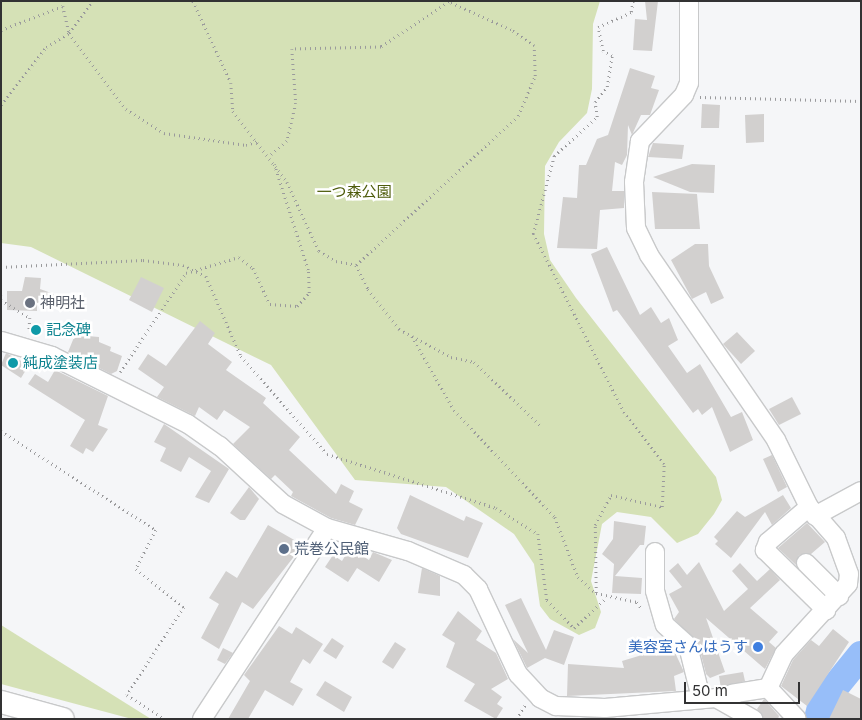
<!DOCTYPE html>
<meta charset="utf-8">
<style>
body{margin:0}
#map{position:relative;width:862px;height:720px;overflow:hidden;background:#f5f6f8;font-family:Inter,"Noto Sans JP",sans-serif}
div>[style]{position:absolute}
.green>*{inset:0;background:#d5e1b6}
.river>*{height:28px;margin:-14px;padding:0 14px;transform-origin:14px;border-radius:14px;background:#97bef9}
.building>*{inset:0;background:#d2d0cf}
.path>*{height:2.5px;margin-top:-1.25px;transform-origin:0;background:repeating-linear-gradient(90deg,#9a9a9c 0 1px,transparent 0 5px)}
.roads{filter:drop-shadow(1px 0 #c8c9ca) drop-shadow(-1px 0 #c8c9ca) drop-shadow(0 1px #c8c9ca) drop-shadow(0 -1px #c8c9ca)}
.minor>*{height:18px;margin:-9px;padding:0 9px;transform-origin:9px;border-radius:9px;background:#fff}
.tertiary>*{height:22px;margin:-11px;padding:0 11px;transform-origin:11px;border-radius:11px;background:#fff}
.dots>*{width:14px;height:14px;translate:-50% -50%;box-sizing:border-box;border:2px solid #fff;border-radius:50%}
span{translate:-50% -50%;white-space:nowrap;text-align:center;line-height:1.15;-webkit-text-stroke:5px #fff;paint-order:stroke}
.park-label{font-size:15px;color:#4e5c0c}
.worship-label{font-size:15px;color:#5b616d}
.left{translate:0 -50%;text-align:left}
.culture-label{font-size:15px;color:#0d838f}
.service-label{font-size:15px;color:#4e5e75}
.shop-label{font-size:15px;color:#366cbe}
.right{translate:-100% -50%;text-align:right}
.frame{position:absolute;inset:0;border:2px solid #323233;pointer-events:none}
.scale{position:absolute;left:684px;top:682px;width:116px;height:22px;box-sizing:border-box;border:2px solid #323233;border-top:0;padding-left:6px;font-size:15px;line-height:18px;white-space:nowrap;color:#323233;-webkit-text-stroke:4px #fff;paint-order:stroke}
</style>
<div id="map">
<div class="green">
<i style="clip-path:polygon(1px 1px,600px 1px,593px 24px,592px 89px,587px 113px,559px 142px,545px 166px,544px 234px,550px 260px,576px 298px,716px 477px,722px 500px,714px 514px,698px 534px,677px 543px,651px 517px,617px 512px,602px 524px,591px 581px,601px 612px,595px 628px,579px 635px,550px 619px,540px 606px,534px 564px,514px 534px,446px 487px,355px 480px,271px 365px,31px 247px,1px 243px)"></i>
<i style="clip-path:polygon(1px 625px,151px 719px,132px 719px,1px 684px)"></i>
</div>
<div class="river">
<i style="left:818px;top:719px;width:16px;rotate:-76deg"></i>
<i style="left:822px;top:703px;width:62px;rotate:-50.9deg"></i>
</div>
<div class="building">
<i style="clip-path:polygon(645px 1px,658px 1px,652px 51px,633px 50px,635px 19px,647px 20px)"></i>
<i style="clip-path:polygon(630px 68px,655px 76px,651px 88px,659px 90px,650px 115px,641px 115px,632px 135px,628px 125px,627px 155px,622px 165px,615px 162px,612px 191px,624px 191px,624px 208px,600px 210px,597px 249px,557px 248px,563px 197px,577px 198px,579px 165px,586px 165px,597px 139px,608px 135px)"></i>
<i style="clip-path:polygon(702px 104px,720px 105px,719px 128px,701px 128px)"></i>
<i style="clip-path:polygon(764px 114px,764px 142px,746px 143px,745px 115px)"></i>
<i style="clip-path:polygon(653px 143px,684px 145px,682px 159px,648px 157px)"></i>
<i style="clip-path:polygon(692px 164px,715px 165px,714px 193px,690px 192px,653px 177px)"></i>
<i style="clip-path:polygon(652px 192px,697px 194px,700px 229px,655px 229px)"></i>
<i style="clip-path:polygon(695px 244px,708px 244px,709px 266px,724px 298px,711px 304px,706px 292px,692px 299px,671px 260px)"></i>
<i style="clip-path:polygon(607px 247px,640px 315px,651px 307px,661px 323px,669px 318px,678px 340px,668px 346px,687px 373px,700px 364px,731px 417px,742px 412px,753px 440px,730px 452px,712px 407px,702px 415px,698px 409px,693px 413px,617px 310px,613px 312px,591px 254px)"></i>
<i style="clip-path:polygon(25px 277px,41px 278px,40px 289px,54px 294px,50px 307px,37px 303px,37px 311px,7px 310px,7px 291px,22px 291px)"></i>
<i style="clip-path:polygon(141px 277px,164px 288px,152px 312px,129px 300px)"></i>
<i style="clip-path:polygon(200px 321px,215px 333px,208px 344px,232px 362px,226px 370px,266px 398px,263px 403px,300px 437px,289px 450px,336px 494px,341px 484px,354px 491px,349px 502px,363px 509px,355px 525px,331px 518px,291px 496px,293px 492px,275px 475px,271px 479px,233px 444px,250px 427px,224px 410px,217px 420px,199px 407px,195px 416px,157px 397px,164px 387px,138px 369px,148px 354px,166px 366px)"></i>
<i style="clip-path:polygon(737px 332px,755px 351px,741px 364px,723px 344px)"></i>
<i style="clip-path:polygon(75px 335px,99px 337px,99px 342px,111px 347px,110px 351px,122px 356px,117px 371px,111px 374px,68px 352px)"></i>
<i style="clip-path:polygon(6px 353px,29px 365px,21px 378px,1px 365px)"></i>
<i style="clip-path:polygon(55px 370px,108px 396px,98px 425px,108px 429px,93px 452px,86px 448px,83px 454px,70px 446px,85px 420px,28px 384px,35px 374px,48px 382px)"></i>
<i style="clip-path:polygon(792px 397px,801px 414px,779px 425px,769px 409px)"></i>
<i style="clip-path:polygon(164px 424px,229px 469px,209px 503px,195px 497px,211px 471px,189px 457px,181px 472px,160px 461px,166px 448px,154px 442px)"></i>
<i style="clip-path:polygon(772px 455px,787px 487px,778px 492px,763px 459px)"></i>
<i style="clip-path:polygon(249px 487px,259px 499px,245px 520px,240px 520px,230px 513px)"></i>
<i style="clip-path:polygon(410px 495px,464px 521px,466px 516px,483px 523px,468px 558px,401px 534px,397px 528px)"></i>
<i style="clip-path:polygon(783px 495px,791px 508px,772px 525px,765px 512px,731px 558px,715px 544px,718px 541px,714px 537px,737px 511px,745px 517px)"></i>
<i style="clip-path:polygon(614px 521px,646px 526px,644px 545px,640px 545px,615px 576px,642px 578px,641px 594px,612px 593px,614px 564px,602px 554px,613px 539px)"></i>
<i style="clip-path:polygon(807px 523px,825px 542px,811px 554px,799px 555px,796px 565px,778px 548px)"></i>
<i style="clip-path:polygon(268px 525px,303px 545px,253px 609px,242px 602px,219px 649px,201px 638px,219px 604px,209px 598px,226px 571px,237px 578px)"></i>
<i style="clip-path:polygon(350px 548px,369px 560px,373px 552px,392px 560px,379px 582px,357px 568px,348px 582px,325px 567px,333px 555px,342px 561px)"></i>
<i style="clip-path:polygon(699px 562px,724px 611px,748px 589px,732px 571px,740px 563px,757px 581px,770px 569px,780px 580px,750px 608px,778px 632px,769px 642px,776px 648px,765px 669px,706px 618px,725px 672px,710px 678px,706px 674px,698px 643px,674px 619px,679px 612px,669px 594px,682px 587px,669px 571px,678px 563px,687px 575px)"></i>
<i style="clip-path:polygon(422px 568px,440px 576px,440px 596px,418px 593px)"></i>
<i style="clip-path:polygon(521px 598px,546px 650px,554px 630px,574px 637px,564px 665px,545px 658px,527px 668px,513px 639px,528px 653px,505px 605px)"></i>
<i style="clip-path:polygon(458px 611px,482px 631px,476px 640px,496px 653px,508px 679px,491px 689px,502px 697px,497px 704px,503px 708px,496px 719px,464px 701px,475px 684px,446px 667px,455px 643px,442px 635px)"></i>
<i style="clip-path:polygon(279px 626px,292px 634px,296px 627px,323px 644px,310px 664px,303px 659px,290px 682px,303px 689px,293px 706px,265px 690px,248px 719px,228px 719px,250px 681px,244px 675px)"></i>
<i style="clip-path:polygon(833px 629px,849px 642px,807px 706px,781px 686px,793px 660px,811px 640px,819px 646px)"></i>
<i style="clip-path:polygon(332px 638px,344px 646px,336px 659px,323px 651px)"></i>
<i style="clip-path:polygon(395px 642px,406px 649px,393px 669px,382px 662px)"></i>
<i style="clip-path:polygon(672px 646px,684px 672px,674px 676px,676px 691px,567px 696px,568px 664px,624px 668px,622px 661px)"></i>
<i style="clip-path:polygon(223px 648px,233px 653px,225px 664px,217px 660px)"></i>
<i style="clip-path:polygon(743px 672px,745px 681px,721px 689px,719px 676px)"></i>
<i style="clip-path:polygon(325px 681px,352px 697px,344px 712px,316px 695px)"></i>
<i style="clip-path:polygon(843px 690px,861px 699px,861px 719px,829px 719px)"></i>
<i style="clip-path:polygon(764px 699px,779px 716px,778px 719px,764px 719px,757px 709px)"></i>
</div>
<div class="path">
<i style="left:193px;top:1px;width:90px;rotate:65.1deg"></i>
<i style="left:231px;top:83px;width:28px;rotate:86deg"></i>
<i style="left:233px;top:111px;width:89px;rotate:52.7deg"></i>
<i style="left:287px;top:182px;width:76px;rotate:65.1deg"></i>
<i style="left:319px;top:251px;width:20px;rotate:30deg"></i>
<i style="left:336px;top:261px;width:20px;rotate:11deg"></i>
<i style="left:356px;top:265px;width:220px;rotate:-42.6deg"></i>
<i style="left:518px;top:116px;width:43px;rotate:-67deg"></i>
<i style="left:535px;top:76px;width:30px;rotate:-92deg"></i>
<i style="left:534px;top:46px;width:28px;rotate:-145deg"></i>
<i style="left:511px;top:30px;width:68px;rotate:-155.7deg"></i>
<i style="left:449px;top:2px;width:82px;rotate:146.5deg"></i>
<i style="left:381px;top:47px;width:89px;rotate:178.7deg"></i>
<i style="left:292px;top:49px;width:54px;rotate:85.8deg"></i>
<i style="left:296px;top:103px;width:39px;rotate:103deg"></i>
<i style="left:287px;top:141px;width:23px;rotate:139deg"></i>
<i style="left:1px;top:30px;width:66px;rotate:-21.2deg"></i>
<i style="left:63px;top:6px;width:28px;rotate:77deg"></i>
<i style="left:69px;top:33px;width:95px;rotate:53.1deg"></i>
<i style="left:126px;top:109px;width:45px;rotate:32.3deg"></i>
<i style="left:164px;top:133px;width:83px;rotate:8.3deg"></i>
<i style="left:246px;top:145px;width:13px;rotate:-18deg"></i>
<i style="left:700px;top:97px;width:161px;rotate:1.4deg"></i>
<i style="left:1px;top:105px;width:73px;rotate:-52.2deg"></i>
<i style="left:46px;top:47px;width:27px;rotate:-31deg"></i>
<i style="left:69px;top:33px;width:39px;rotate:-54deg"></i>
<i style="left:356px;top:265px;width:27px;rotate:63deg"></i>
<i style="left:368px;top:289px;width:51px;rotate:52.2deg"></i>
<i style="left:399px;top:329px;width:59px;rotate:28.3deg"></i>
<i style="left:451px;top:357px;width:24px;rotate:12deg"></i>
<i style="left:474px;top:362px;width:94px;rotate:43.7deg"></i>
<i style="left:1px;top:267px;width:142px;rotate:-2.8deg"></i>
<i style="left:143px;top:260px;width:40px;rotate:7.1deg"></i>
<i style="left:183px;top:265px;width:25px;rotate:26deg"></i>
<i style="left:206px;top:276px;width:87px;rotate:66.4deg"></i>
<i style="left:241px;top:356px;width:130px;rotate:48.7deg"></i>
<i style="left:327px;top:454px;width:177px;rotate:17.7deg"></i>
<i style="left:496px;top:508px;width:49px;rotate:31.8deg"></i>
<i style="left:538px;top:534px;width:67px;rotate:82.2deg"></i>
<i style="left:547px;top:600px;width:39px;rotate:46deg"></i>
<i style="left:574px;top:628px;width:45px;rotate:-43.2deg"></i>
<i style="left:1px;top:296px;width:5px;rotate:53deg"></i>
<i style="left:1px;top:300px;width:34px;rotate:32deg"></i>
<i style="left:30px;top:318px;width:13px;rotate:94deg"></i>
<i style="left:412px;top:336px;width:85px;rotate:60.4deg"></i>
<i style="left:454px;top:410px;width:147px;rotate:46.7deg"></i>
<i style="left:555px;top:517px;width:64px;rotate:69deg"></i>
<i style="left:578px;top:577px;width:24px;rotate:42deg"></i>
<i style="left:596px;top:593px;width:42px;rotate:12.4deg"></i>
<i style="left:637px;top:602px;width:9px;rotate:54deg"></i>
<i style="left:120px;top:372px;width:119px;rotate:-56.3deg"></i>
<i style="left:186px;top:273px;width:55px;rotate:-16.8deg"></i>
<i style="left:239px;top:257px;width:18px;rotate:38deg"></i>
<i style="left:253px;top:268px;width:40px;rotate:65deg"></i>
<i style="left:270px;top:304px;width:27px;rotate:4deg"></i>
<i style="left:297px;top:306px;width:18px;rotate:-47deg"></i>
<i style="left:309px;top:293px;width:23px;rotate:-92deg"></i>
<i style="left:308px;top:270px;width:111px;rotate:-107.8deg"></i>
<i style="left:1px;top:431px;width:184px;rotate:32.6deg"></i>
<i style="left:156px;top:530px;width:44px;rotate:117.1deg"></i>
<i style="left:136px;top:569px;width:61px;rotate:38.4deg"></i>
<i style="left:184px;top:607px;width:105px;rotate:122.9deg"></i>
<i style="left:127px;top:695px;width:45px;rotate:32.3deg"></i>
<i style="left:596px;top:593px;width:68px;rotate:-90.8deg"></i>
<i style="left:595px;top:525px;width:34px;rotate:-62deg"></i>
<i style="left:611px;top:495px;width:52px;rotate:13.2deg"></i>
<i style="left:662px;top:507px;width:43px;rotate:-87.3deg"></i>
<i style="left:664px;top:464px;width:65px;rotate:-128.1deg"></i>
<i style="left:624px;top:413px;width:201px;rotate:-116.9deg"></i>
<i style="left:533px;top:234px;width:81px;rotate:-74.9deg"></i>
<i style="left:554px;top:156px;width:58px;rotate:-42.2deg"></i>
<i style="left:597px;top:117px;width:15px;rotate:-98deg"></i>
<i style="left:595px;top:102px;width:19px;rotate:-51deg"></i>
<i style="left:607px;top:87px;width:31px;rotate:-81deg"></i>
<i style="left:612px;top:56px;width:10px;rotate:-151deg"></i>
<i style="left:603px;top:51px;width:25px;rotate:-102deg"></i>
<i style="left:598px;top:27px;width:36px;rotate:-24deg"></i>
<i style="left:631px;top:12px;width:11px;rotate:-80deg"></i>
<i style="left:516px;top:719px;width:17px;rotate:-57deg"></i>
</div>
<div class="roads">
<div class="minor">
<i style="left:689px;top:1px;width:82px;rotate:90deg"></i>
<i style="left:689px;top:83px;width:13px;rotate:113deg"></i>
<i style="left:684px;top:95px;width:64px;rotate:133.7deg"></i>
<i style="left:640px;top:141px;width:41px;rotate:98.3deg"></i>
<i style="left:634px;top:182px;width:46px;rotate:87.5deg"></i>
<i style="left:636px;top:228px;width:30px;rotate:64deg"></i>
<i style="left:649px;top:255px;width:224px;rotate:55.5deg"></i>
<i style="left:776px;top:440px;width:75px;rotate:63.8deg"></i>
<i style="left:809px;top:507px;width:41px;rotate:48.9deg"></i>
<i style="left:836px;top:538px;width:38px;rotate:70deg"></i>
<i style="left:849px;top:574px;width:10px;rotate:96deg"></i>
<i style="left:848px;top:584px;width:95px;rotate:132.4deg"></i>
<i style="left:784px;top:654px;width:38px;rotate:115deg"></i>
<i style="left:768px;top:688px;width:36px;rotate:171deg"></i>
<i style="left:732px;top:694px;width:12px;rotate:145deg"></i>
<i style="left:1px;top:341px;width:53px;rotate:16.4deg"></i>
<i style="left:52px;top:356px;width:152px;rotate:26.6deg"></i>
<i style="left:188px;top:424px;width:39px;rotate:35deg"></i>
<i style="left:220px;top:446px;width:86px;rotate:42.6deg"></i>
<i style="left:283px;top:504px;width:50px;rotate:28.6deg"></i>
<i style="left:327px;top:528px;width:84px;rotate:15.9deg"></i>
<i style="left:408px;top:551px;width:61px;rotate:23.2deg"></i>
<i style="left:464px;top:575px;width:20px;rotate:45deg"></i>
<i style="left:478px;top:589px;width:94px;rotate:64.8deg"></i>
<i style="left:518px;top:674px;width:33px;rotate:47deg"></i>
<i style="left:540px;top:698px;width:18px;rotate:27deg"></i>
<i style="left:556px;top:706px;width:49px;rotate:2.3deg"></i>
<i style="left:605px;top:708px;width:111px;rotate:-5.1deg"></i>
<i style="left:716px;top:698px;width:43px;rotate:29.6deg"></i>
<i style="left:809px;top:507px;width:54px;rotate:139.5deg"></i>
<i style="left:768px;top:542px;width:9px;rotate:111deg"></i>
<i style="left:765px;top:550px;width:86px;rotate:44.5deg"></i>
<i style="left:815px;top:516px;width:52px;rotate:-28.5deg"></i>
<i style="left:655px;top:552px;width:39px;rotate:90deg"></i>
<i style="left:655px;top:591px;width:35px;rotate:74deg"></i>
<i style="left:665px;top:625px;width:31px;rotate:42deg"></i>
<i style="left:688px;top:646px;width:54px;rotate:76deg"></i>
<i style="left:806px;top:563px;width:47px;rotate:45deg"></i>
<i style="left:768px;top:688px;width:42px;rotate:46.9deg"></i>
<i style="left:202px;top:719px;width:228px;rotate:-56.8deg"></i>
</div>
<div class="tertiary">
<i style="left:1px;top:702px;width:64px;rotate:15.3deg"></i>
</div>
</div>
<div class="dots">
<i style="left:30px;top:303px;background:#6b7280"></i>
<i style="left:36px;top:330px;background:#0f9aa8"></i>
<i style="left:13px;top:363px;background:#0f9aa8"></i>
<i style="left:284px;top:549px;background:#5c6f8a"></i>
<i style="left:758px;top:647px;background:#3f7fe0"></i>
</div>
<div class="park-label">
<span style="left:354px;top:192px">一つ森公園</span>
</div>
<div class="worship-label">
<span class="left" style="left:40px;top:303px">神明社</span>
</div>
<div class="culture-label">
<span class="left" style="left:46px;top:330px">記念碑</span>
<span class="left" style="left:23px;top:363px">純成塗装店</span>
</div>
<div class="service-label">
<span class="left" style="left:294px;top:549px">荒巻公民館</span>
</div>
<div class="shop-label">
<span class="right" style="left:748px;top:647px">美容室さんはうす</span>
</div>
<div class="frame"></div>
<div class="scale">50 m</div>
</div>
